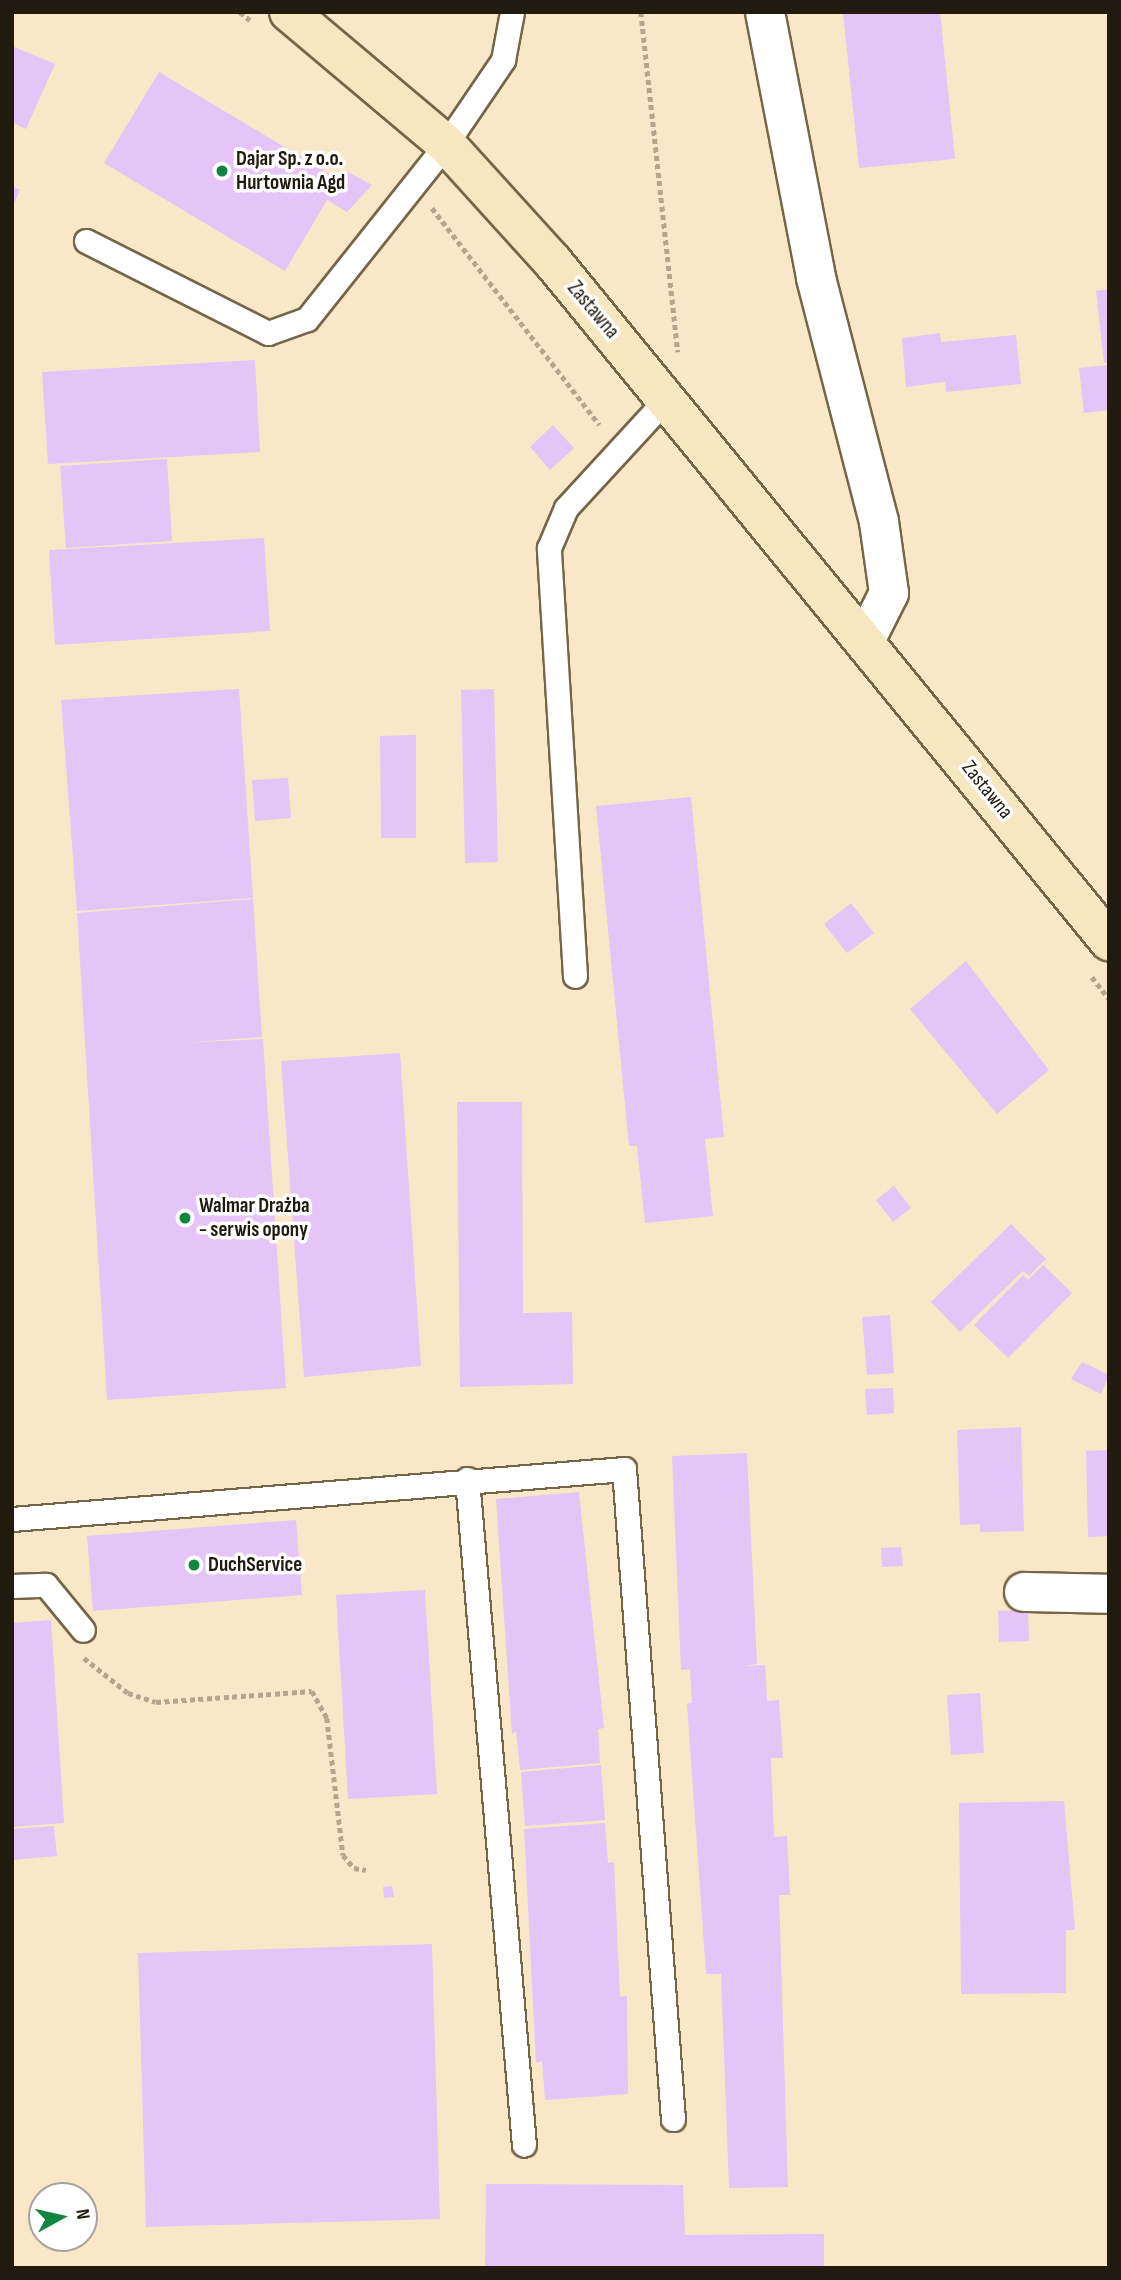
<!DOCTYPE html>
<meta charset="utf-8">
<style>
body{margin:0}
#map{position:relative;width:1121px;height:2280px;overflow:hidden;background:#f8e8c7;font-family:"Sofia Sans Condensed",sans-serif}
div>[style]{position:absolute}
.building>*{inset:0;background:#e5c4f7}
.path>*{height:4.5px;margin-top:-2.25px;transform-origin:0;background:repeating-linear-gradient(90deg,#b3a68c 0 5px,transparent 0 8.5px)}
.roads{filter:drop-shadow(2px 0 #746648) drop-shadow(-2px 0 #746648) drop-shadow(0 2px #746648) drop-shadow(0 -2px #746648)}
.lane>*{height:23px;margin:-11.5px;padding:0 11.5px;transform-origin:11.5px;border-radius:11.5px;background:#fff}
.street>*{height:38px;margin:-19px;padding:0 19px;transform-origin:19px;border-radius:19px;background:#fff}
.secondary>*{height:38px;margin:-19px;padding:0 19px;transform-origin:19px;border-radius:19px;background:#f5e7c0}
.dots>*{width:19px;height:19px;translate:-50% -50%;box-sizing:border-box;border:4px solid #fff;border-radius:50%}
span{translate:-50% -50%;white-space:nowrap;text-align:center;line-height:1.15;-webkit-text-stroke:7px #fff;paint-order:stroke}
.poi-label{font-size:21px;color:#201b0e;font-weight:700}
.left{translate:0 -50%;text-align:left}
.street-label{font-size:21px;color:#201b0e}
.frame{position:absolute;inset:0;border:14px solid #201b0e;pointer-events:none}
.north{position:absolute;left:28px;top:2182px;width:70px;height:70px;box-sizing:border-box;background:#fff;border:2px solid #a6a49f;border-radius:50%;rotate:82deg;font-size:19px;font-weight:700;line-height:28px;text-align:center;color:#201b0e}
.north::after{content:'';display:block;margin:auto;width:24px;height:32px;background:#11853e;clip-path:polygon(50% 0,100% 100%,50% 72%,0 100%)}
</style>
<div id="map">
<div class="building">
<i style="clip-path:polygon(843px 12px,940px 12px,955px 159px,859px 168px)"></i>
<i style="clip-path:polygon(12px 46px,55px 64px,26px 129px,12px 122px)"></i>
<i style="clip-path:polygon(159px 72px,340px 180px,346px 171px,372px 185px,347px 212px,327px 200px,285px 271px,104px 163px)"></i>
<i style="clip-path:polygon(12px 186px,20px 190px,12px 208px)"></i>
<i style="clip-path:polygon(1109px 289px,1109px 362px,1104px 363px,1096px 291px)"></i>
<i style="clip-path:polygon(940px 333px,941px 342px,1016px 335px,1021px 384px,946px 392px,945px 382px,906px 387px,902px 338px)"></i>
<i style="clip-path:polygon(255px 360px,260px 452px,48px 464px,42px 372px)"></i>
<i style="clip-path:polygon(1109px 365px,1109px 410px,1084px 413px,1079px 368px)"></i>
<i style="clip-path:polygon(553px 425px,574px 448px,550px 470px,530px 447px)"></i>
<i style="clip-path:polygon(167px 459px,172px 541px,66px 548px,60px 466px)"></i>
<i style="clip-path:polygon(264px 538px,270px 631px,55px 645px,49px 550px)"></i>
<i style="clip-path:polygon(239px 689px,253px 898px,77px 911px,61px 700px)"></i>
<i style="clip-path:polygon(494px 689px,498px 862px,465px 863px,461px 690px)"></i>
<i style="clip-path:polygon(416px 735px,416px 838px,381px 838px,380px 736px)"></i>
<i style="clip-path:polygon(288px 778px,291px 818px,255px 821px,252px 780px)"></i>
<i style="clip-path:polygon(691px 797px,724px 1137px,705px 1139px,713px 1216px,645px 1223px,637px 1146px,629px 1146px,596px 806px)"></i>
<i style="clip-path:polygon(253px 899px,262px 1037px,183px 1043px,263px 1039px,286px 1388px,107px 1400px,77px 913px)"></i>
<i style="clip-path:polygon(851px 903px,874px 933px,847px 953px,824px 924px)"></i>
<i style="clip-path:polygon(966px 961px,1049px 1070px,997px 1114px,910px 1009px)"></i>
<i style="clip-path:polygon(400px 1053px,421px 1366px,304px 1377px,281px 1061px)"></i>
<i style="clip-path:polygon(457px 1102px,522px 1102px,523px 1313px,572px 1312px,573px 1384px,460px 1387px)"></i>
<i style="clip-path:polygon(894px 1186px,911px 1208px,893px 1222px,876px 1200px)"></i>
<i style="clip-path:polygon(1011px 1224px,1046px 1259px,1029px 1276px,1023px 1271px,960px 1332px,931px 1302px)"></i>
<i style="clip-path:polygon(1043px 1265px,1072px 1293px,1008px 1358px,974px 1325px,1023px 1275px,1028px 1280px)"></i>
<i style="clip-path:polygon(890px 1315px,894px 1373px,867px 1375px,862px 1317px)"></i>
<i style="clip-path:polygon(1082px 1362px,1109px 1375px,1101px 1394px,1071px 1379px)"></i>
<i style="clip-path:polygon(893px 1388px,894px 1413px,867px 1415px,865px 1389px)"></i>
<i style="clip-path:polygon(1021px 1427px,1024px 1531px,980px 1532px,980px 1524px,960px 1525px,957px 1430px)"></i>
<i style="clip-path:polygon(1109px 1450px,1109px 1536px,1088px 1537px,1086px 1451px)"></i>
<i style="clip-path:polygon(747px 1453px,757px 1664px,745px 1666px,765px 1665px,767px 1701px,779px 1700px,783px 1758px,771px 1758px,774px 1837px,787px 1836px,790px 1895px,779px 1895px,788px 2187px,729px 2188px,721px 1974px,706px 1974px,687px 1704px,692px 1703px,690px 1669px,681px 1670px,672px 1456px)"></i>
<i style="clip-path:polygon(579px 1492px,604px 1728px,598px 1729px,600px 1763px,520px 1770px,516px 1731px,512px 1734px,496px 1499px)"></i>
<i style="clip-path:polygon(296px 1520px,302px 1595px,93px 1611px,87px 1536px)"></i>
<i style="clip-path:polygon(901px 1547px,903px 1566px,882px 1567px,881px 1548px)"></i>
<i style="clip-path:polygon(425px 1590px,437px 1794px,348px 1799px,336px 1595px)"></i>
<i style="clip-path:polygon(1028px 1610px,1029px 1641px,999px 1642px,998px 1611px)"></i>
<i style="clip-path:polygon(51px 1620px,64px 1823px,12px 1827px,12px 1623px)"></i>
<i style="clip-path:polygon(980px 1693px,984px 1753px,951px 1755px,947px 1695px)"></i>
<i style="clip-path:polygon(601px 1765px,605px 1820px,525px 1826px,521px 1772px)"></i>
<i style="clip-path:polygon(1064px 1801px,1075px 1930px,1066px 1930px,1066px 1993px,961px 1994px,959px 1803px)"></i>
<i style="clip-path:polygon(605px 1823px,608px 1863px,614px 1862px,620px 1997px,627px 1996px,628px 2094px,545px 2100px,542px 2061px,536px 2063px,524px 1829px)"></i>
<i style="clip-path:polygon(54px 1826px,57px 1856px,12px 1860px,12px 1829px)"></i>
<i style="clip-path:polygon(392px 1886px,394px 1897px,384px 1898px,383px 1887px)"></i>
<i style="clip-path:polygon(432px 1944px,440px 2219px,146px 2227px,138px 1953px)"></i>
<i style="clip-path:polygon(486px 2184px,683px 2185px,685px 2235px,824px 2234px,824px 2268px,485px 2268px)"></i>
</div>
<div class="path">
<i style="left:240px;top:12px;width:13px;rotate:39deg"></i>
<i style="left:641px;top:12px;width:342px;rotate:83.8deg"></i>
<i style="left:432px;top:208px;width:274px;rotate:52.3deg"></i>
<i style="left:1092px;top:977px;width:28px;rotate:52deg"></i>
<i style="left:84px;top:1658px;width:56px;rotate:38.5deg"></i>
<i style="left:128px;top:1693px;width:29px;rotate:18deg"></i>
<i style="left:156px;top:1702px;width:156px;rotate:-4deg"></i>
<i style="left:312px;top:1691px;width:31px;rotate:61deg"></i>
<i style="left:327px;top:1718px;width:138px;rotate:83.3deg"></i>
<i style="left:343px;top:1855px;width:17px;rotate:50deg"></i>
<i style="left:354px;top:1868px;width:12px;rotate:9deg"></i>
</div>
<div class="roads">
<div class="lane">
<i style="left:86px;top:241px;width:204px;rotate:26.8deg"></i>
<i style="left:268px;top:333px;width:41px;rotate:-19.7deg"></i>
<i style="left:307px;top:319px;width:223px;rotate:-51.5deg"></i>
<i style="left:446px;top:144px;width:102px;rotate:-55.8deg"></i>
<i style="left:503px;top:60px;width:49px;rotate:-79.4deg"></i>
<i style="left:575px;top:976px;width:429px;rotate:-93.5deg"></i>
<i style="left:549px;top:548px;width:43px;rotate:-67deg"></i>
<i style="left:566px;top:508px;width:149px;rotate:-47.4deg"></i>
<i style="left:467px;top:1479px;width:668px;rotate:85.11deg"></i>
<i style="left:12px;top:1519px;width:614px;rotate:-4.67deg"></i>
<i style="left:624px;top:1469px;width:652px;rotate:85.69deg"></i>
<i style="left:12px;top:1586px;width:34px;rotate:-2deg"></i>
<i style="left:46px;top:1585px;width:58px;rotate:50.6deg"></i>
</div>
<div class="street">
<i style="left:765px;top:12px;width:271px;rotate:79.1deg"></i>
<i style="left:816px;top:278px;width:252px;rotate:75.5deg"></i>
<i style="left:879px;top:522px;width:72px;rotate:82deg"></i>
<i style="left:889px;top:593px;width:51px;rotate:116.6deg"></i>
<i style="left:1024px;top:1592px;width:85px;rotate:1.3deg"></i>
</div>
<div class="secondary">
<i style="left:289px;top:12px;width:205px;rotate:40.1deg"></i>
<i style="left:446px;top:144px;width:159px;rotate:47.8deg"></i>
<i style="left:553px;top:262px;width:878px;rotate:50.69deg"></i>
</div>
</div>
<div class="dots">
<i style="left:222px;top:171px;background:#11853e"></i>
<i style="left:185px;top:1218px;background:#11853e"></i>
<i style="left:194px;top:1565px;background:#11853e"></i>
</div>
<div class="poi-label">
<span class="left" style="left:236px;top:171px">Dajar Sp. z o.o.<br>Hurtownia Agd</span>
<span class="left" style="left:199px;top:1218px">Walmar Drażba<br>- serwis opony</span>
<span class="left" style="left:208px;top:1565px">DuchService</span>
</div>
<div class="street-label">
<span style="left:593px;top:310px;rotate:50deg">Zastawna</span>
<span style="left:987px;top:790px;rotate:51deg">Zastawna</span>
</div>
<div class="frame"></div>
<div class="north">N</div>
</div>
